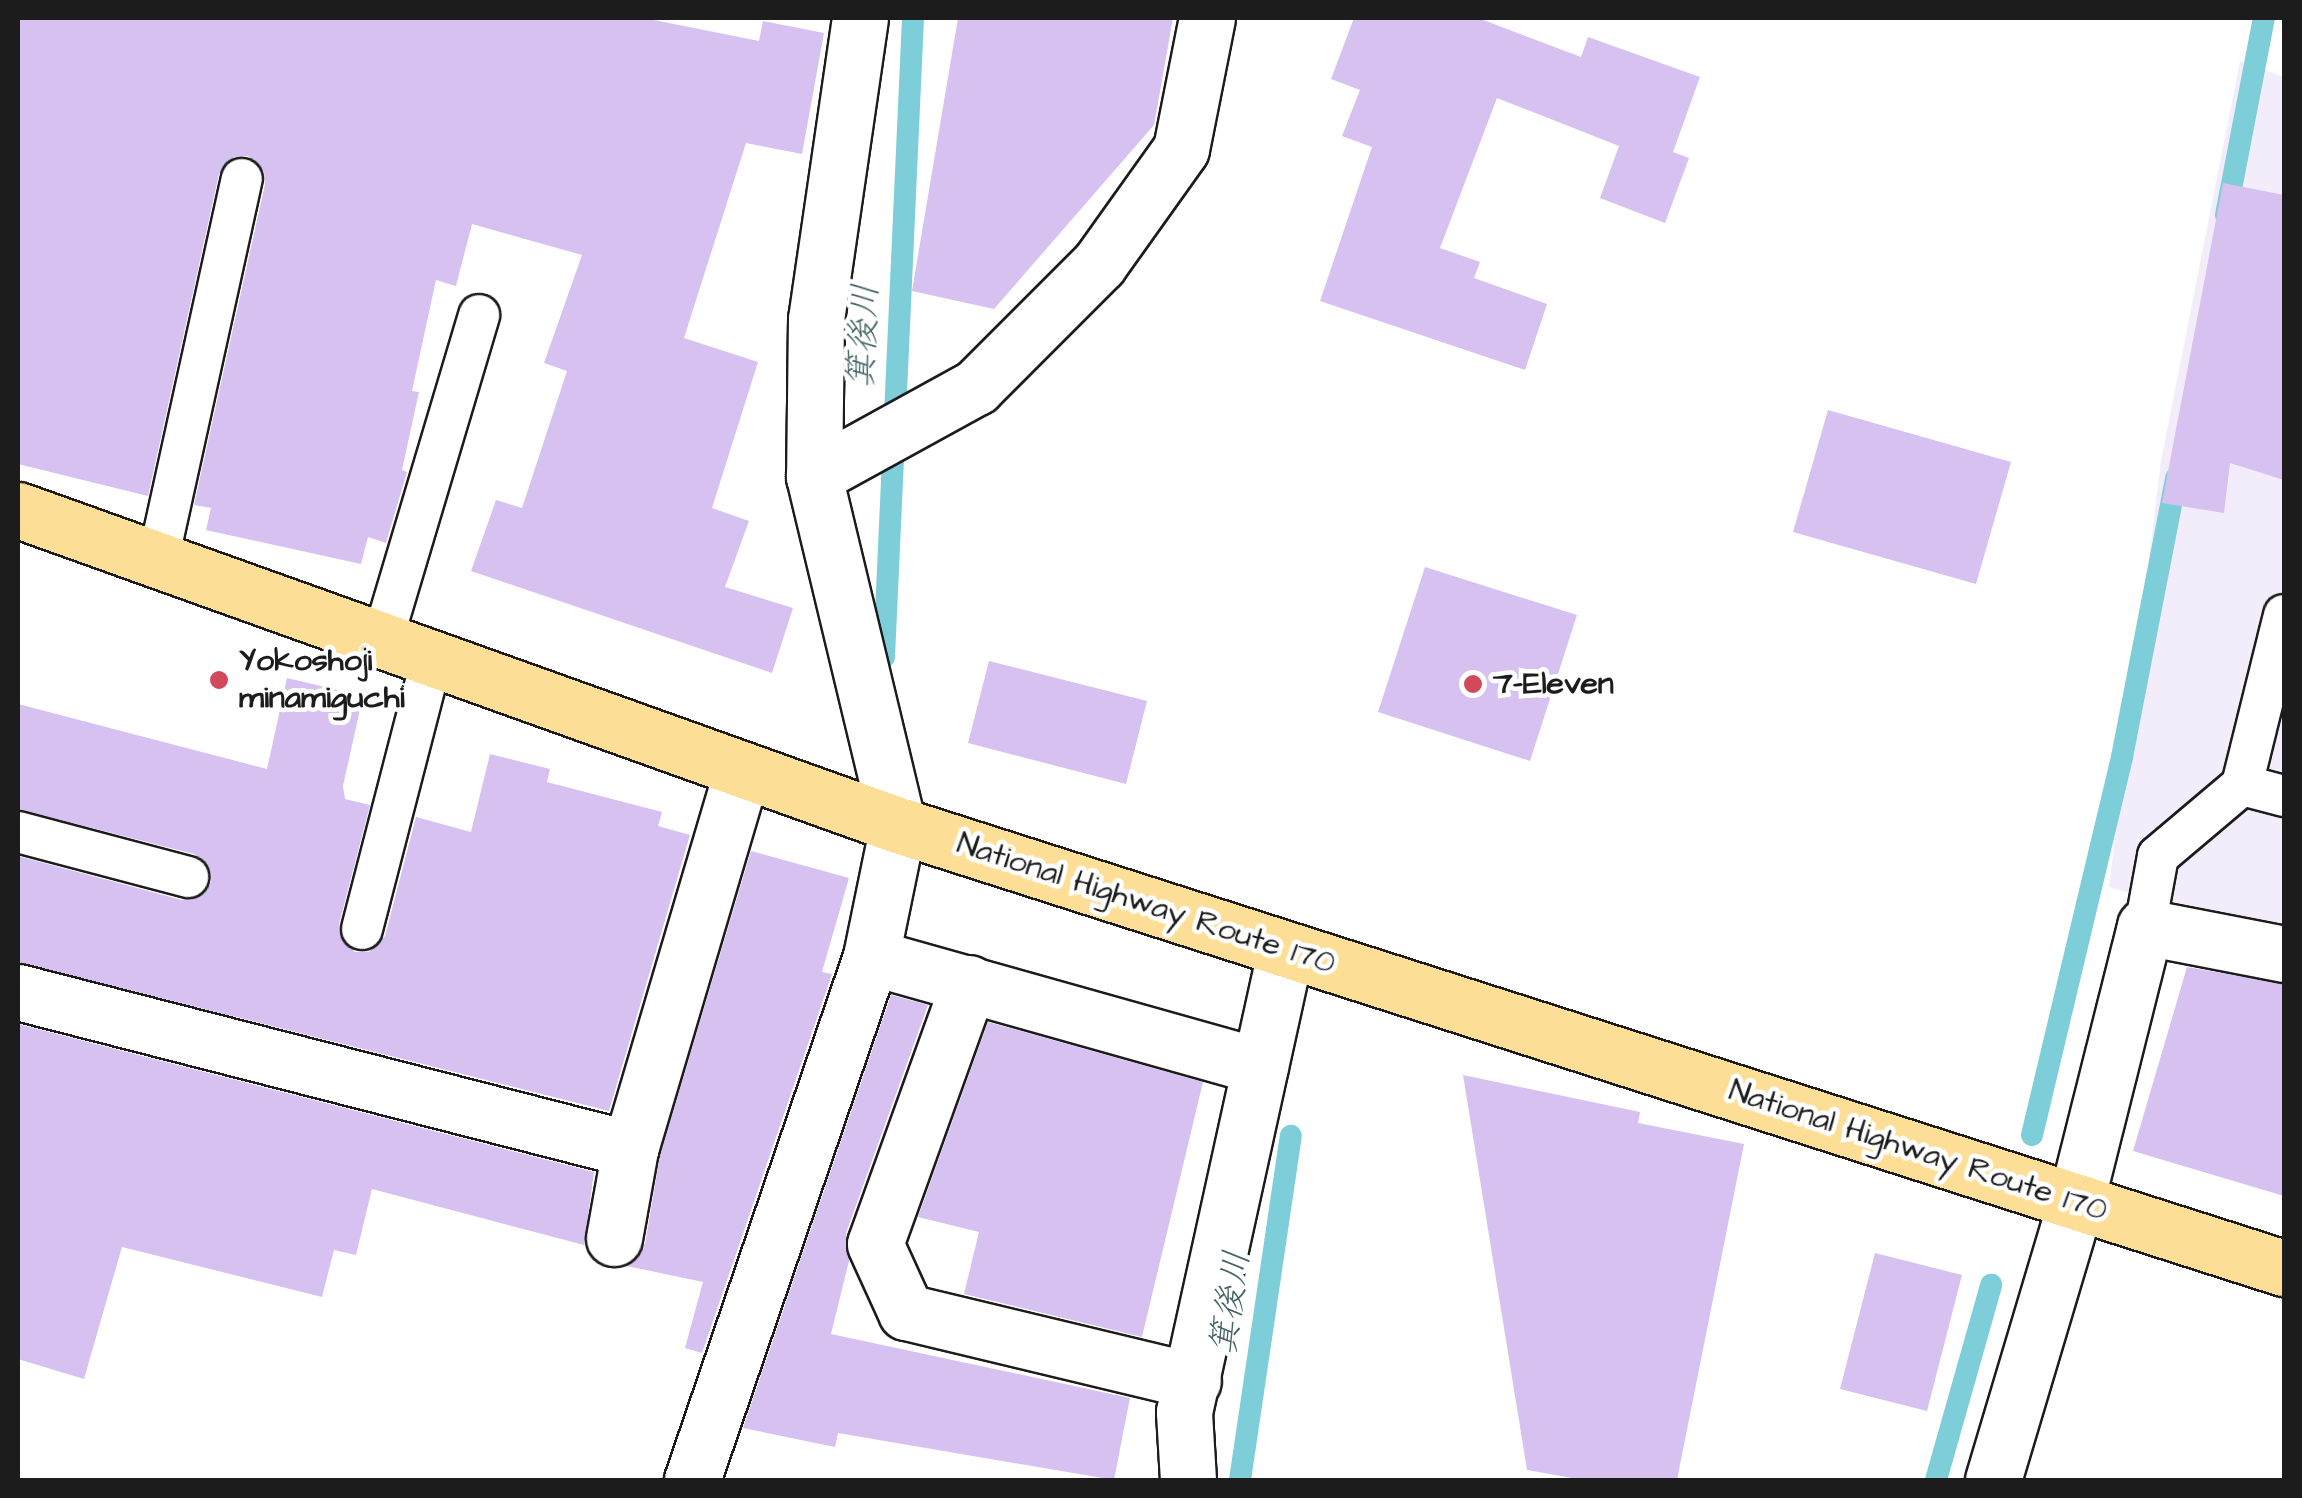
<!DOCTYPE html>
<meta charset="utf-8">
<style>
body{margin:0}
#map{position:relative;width:2302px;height:1498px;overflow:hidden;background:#fff;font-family:"Architects Daughter","Klee One",sans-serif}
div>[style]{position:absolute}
.built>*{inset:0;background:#f3ecfb}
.stream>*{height:22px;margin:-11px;padding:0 11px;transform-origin:11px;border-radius:11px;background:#7dced8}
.building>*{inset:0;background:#d6c1f1}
.roads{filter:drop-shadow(2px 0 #1c1c1c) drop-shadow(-2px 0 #1c1c1c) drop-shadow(0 2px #1c1c1c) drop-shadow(0 -2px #1c1c1c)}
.service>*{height:40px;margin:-20px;padding:0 20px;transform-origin:20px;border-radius:20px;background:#fff}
.minor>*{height:55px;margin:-27.5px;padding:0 27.5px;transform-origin:27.5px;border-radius:27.5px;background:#fff}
.tertiary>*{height:55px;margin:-27.5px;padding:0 27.5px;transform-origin:27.5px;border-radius:27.5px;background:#fff}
.trunk>*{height:55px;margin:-27.5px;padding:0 27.5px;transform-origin:27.5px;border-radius:27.5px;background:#fdde96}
.dots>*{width:28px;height:28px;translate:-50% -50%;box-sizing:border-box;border:5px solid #fff;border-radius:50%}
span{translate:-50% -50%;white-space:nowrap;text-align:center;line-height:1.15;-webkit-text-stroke:9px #fff;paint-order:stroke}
.poi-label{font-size:32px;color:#1c1c1c;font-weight:700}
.left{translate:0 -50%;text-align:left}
.street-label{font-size:32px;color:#1c1c1c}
.water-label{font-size:35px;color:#436367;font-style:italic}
.frame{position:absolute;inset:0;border:20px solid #1c1c1c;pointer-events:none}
</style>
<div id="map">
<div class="built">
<i style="clip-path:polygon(2240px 61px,2284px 77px,2284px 936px,2109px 887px,2161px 461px)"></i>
</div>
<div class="stream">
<i style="left:2226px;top:215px;width:201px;rotate:-79.1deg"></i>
<i style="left:884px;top:657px;width:640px;rotate:-87.4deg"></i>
<i style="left:2032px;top:1135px;width:389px;rotate:-76.6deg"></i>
<i style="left:2122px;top:757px;width:284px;rotate:-79deg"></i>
<i style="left:1240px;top:1480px;width:348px;rotate:-81.6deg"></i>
<i style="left:1936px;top:1480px;width:203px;rotate:-74.2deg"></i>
</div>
<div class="building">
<i style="clip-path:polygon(18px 18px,644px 18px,759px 41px,763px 21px,824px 33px,802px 154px,746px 143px,684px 338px,758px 362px,712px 508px,749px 521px,725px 587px,793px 608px,772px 673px,471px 571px,496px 500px,522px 508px,567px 371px,544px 363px,582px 255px,472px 224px,456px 286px,436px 280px,412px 391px,419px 392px,402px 470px,407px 472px,386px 543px,368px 537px,361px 564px,206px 530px,211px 508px,194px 505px,265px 184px,264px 171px,248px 156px,234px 157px,219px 174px,148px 496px,18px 464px)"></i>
<i style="clip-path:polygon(958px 18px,1173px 18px,1154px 125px,994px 309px,912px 291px)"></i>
<i style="clip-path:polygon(1354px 18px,1478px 18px,1581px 57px,1588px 37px,1700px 77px,1673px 152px,1689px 158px,1665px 223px,1600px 198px,1619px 146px,1497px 98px,1440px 248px,1480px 262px,1474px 278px,1547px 304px,1525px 370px,1320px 301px,1372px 147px,1342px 136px,1360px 90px,1331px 79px)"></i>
<i style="clip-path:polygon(2223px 183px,2284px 195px,2284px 480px,2230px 463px,2224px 513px,2162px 503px)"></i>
<i style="clip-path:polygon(1828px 410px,2011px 462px,1976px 584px,1793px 532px)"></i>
<i style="clip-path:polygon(1425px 567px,1577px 615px,1530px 761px,1378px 712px)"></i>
<i style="clip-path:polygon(989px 661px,1147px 701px,1126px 784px,968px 743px)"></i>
<i style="clip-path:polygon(287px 678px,363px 696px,343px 786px,345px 799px,370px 805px,339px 924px,340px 936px,355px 952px,369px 952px,385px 936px,416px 817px,471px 832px,490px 754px,550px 769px,547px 782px,662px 812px,658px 826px,690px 835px,609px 1111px,18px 962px,18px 856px,182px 900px,204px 894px,211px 882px,205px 861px,194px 854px,18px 809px,18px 704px,267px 769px)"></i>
<i style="clip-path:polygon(751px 851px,849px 878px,822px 972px,832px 974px,702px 1353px,685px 1348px,703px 1282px,627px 1266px,645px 1244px,660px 1156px)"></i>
<i style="clip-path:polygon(2187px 967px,2284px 984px,2284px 1196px,2133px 1151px)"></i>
<i style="clip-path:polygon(891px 995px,928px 1005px,846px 1233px,849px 1261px,831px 1334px,1130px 1398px,1114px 1480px,838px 1433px,835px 1447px,743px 1428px)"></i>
<i style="clip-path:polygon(988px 1022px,1203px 1082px,1142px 1337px,964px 1294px,979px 1232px,918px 1217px)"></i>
<i style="clip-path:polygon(18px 1024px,594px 1172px,584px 1245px,372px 1189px,356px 1255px,334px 1250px,322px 1297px,122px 1247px,84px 1379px,18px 1359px)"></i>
<i style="clip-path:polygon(1463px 1075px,1640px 1112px,1638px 1123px,1744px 1144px,1677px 1480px,1583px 1480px,1527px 1470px)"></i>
<i style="clip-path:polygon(1875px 1253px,1962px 1275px,1927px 1411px,1840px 1389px)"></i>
</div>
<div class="roads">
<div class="service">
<i style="left:158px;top:560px;width:390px;rotate:-77.6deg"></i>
<i style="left:382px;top:641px;width:340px;rotate:-73.4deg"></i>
<i style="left:2242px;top:785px;width:43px;rotate:14.7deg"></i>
<i style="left:18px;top:832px;width:176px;rotate:14.8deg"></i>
<i style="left:2145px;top:927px;width:72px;rotate:-79.6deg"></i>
<i style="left:2158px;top:856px;width:110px;rotate:-40.2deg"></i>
<i style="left:2242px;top:785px;width:175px;rotate:-76.1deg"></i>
<i style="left:362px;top:929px;width:279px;rotate:-75.5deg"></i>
</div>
<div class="minor">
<i style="left:860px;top:18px;width:304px;rotate:98.3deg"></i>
<i style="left:816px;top:319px;width:157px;rotate:90.7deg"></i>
<i style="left:814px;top:476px;width:359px;rotate:76.5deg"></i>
<i style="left:898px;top:825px;width:135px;rotate:101.6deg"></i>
<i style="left:871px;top:957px;width:404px;rotate:15.7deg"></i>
<i style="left:814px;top:476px;width:185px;rotate:-28.8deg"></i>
<i style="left:976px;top:387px;width:174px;rotate:-45deg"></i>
<i style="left:1099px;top:264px;width:141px;rotate:-54.5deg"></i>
<i style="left:1181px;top:149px;width:134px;rotate:-78.8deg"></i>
<i style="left:969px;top:983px;width:277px;rotate:109.8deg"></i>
<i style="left:875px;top:1244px;width:75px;rotate:65.5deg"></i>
<i style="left:906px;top:1312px;width:295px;rotate:13.5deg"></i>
<i style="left:18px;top:992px;width:632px;rotate:14.39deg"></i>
<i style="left:614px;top:1238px;width:90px;rotate:-79.8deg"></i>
<i style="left:630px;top:1149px;width:395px;rotate:-73.5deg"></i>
<i style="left:692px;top:1480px;width:553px;rotate:-71.11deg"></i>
<i style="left:1993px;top:1480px;width:291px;rotate:-73.4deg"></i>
<i style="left:2076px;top:1201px;width:283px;rotate:-75.9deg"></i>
<i style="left:2145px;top:927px;width:142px;rotate:11deg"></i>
</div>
<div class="tertiary">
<i style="left:1188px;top:1480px;width:68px;rotate:-93.4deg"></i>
<i style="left:1184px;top:1412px;width:474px;rotate:-77.6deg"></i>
</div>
<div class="trunk">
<i style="left:18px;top:510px;width:935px;rotate:19.7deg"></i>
<i style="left:898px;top:825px;width:1455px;rotate:17.73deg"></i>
</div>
</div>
<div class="dots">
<i style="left:219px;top:680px;background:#d1495b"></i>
<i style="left:1473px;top:684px;background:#d1495b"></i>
</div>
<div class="poi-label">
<span class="left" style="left:239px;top:680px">Yokoshoji<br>minamiguchi</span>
<span class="left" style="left:1493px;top:684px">7-Eleven</span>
</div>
<div class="street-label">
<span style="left:1146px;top:904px;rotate:18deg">National Highway Route 170</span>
<span style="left:1918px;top:1151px;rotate:18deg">National Highway Route 170</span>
</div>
<div class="water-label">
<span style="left:864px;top:336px;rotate:-87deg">箕後川</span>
<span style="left:1231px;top:1303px;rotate:-82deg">箕後川</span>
</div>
<div class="frame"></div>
</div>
